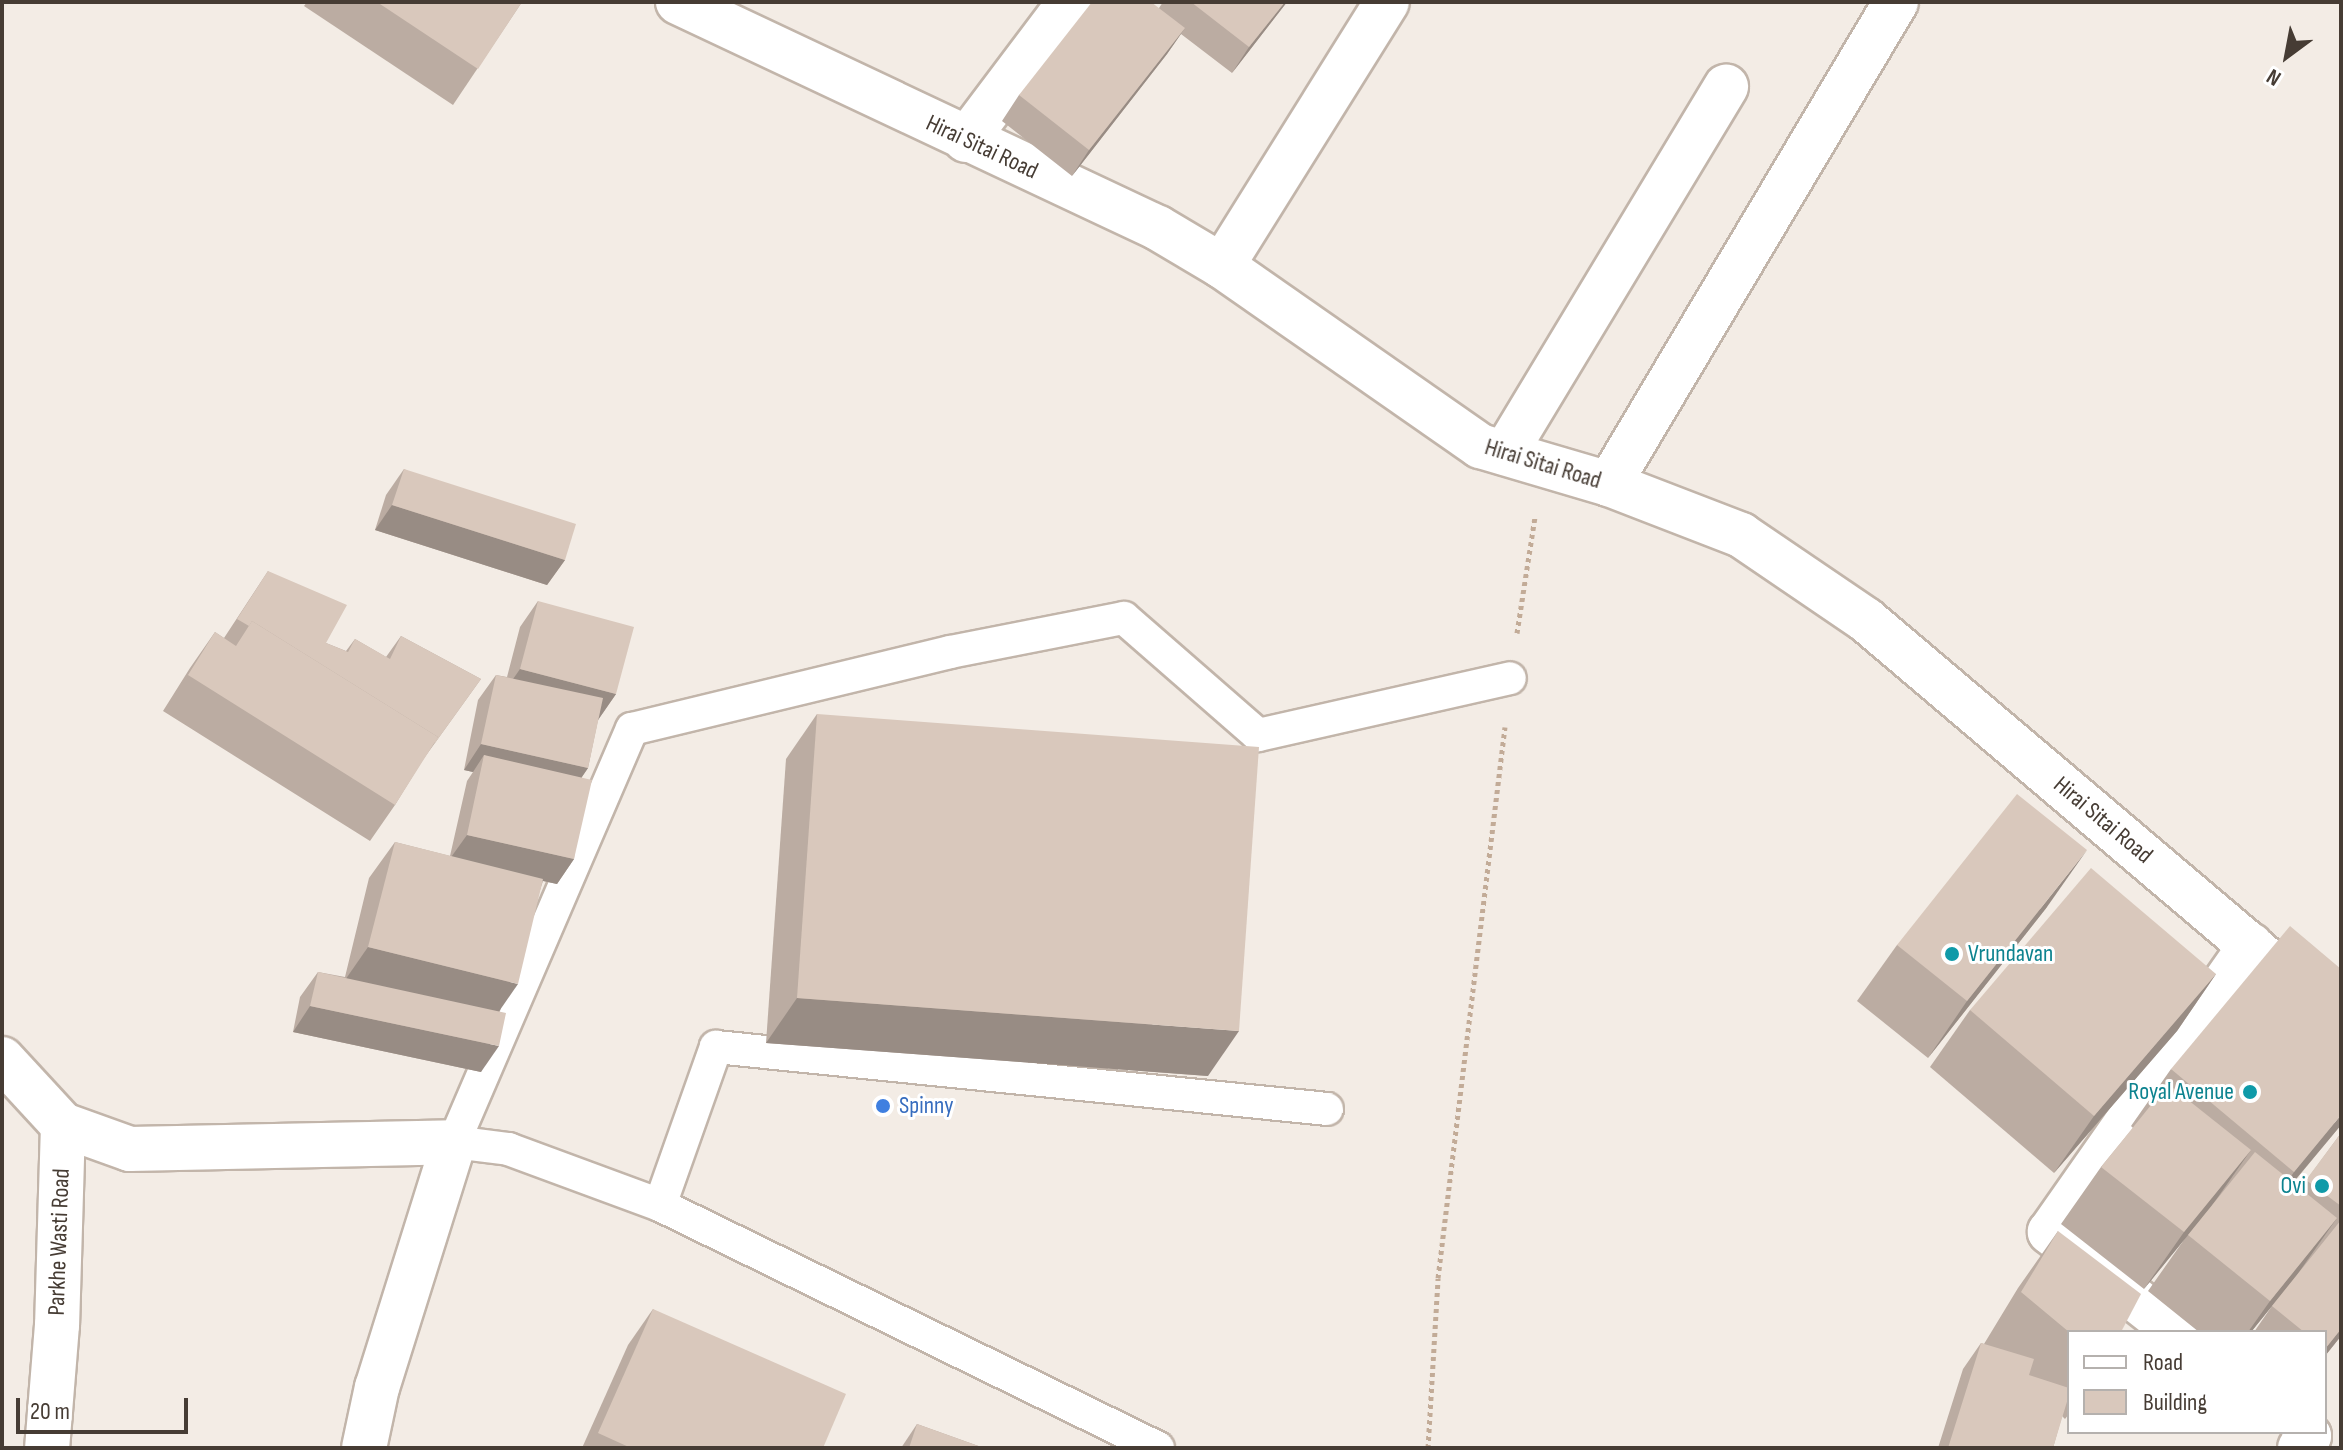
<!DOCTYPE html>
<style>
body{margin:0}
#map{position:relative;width:2343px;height:1450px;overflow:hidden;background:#f3ece5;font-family:"Sofia Sans Condensed",sans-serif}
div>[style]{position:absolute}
.path>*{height:5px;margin-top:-2.5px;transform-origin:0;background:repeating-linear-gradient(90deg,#c2ab97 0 4px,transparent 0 8px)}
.roads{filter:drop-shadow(2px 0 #c2b5aa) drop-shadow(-2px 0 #c2b5aa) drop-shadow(0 2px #c2b5aa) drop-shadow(0 -2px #c2b5aa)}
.service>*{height:32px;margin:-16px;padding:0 16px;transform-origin:16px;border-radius:16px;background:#fff}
.minor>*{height:44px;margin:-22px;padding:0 22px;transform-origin:22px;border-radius:22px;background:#fff}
.wall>*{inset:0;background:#bbaca2}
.shaded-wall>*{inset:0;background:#988c84}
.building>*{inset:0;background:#d9c8bc}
.dots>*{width:22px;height:22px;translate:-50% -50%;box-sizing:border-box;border:4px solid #fff;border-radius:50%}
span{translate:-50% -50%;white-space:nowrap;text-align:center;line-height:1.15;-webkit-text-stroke:6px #fff;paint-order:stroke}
.street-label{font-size:24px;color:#463c34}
.culture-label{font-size:24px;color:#0d838f}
.left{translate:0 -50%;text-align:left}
.right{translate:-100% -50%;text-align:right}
.shop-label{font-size:24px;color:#366cbe}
.frame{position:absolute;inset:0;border:4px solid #463c34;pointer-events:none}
.legend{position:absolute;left:2067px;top:1330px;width:260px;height:104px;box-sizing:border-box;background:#fff;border:2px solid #b5b1ae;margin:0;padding:10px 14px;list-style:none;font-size:24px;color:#463c34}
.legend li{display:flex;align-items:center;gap:16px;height:40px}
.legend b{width:40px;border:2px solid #b5b1ae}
.north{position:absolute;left:2247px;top:16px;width:80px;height:80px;-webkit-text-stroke:6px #fff;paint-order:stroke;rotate:212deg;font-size:22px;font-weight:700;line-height:32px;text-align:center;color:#463c34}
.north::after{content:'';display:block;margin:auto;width:28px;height:36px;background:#463c34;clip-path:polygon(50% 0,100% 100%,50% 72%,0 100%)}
.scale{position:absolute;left:16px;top:1398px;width:172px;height:36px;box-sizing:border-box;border:4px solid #463c34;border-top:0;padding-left:10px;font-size:24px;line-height:28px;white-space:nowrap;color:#463c34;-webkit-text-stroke:6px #fff;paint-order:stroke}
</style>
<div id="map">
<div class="path">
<i style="left:1517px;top:633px;width:117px;rotate:-81.2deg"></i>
<i style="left:1428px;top:1448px;width:170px;rotate:-86.6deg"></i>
<i style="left:1438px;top:1278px;width:555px;rotate:-83.07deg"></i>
</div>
<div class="roads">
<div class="service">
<i style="left:660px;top:1205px;width:168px;rotate:-70.5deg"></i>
<i style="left:716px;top:1047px;width:614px;rotate:5.79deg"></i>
<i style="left:1158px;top:1448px;width:554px;rotate:-153.99deg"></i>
<i style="left:660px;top:1205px;width:161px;rotate:-159.7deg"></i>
<i style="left:509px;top:1149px;width:55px;rotate:-172.7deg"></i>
<i style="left:454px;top:1142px;width:450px;rotate:-66.7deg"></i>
<i style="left:632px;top:729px;width:327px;rotate:-13.6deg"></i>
<i style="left:950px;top:652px;width:177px;rotate:-11.1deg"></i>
<i style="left:1124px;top:618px;width:178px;rotate:41.1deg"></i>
<i style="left:1258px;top:735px;width:258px;rotate:-12.7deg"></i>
</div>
<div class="minor">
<i style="left:678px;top:2px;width:531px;rotate:25.21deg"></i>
<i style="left:1158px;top:228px;width:74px;rotate:30.7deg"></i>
<i style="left:1222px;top:266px;width:315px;rotate:34.9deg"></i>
<i style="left:1480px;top:446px;width:134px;rotate:16.4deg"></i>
<i style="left:1609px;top:484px;width:142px;rotate:21.1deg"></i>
<i style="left:1741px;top:535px;width:151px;rotate:34.2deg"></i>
<i style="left:1866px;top:620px;width:623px;rotate:40.31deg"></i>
<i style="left:966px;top:140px;width:173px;rotate:-53deg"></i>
<i style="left:1222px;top:266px;width:311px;rotate:-58deg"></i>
<i style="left:1505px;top:453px;width:428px;rotate:-58.9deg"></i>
<i style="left:1609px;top:484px;width:561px;rotate:-59.23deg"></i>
<i style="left:2px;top:1059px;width:90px;rotate:47.3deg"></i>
<i style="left:63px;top:1125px;width:200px;rotate:91.7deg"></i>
<i style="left:57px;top:1325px;width:123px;rotate:94.6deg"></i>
<i style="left:63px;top:1125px;width:71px;rotate:19.7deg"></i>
<i style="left:130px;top:1149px;width:324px;rotate:-1.2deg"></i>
<i style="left:454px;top:1142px;width:257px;rotate:107.4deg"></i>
<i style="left:377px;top:1387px;width:62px;rotate:102deg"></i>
<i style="left:2177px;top:1332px;width:162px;rotate:-141.8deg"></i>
<i style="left:2050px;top:1232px;width:350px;rotate:-55deg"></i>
<i style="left:2300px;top:1448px;width:15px;rotate:-53deg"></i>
<i style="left:2309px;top:1436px;width:6px;rotate:-141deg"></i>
</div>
</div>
<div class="wall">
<i style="clip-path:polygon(307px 2px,522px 2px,453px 105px,304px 6px)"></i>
<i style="clip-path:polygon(1163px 2px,1287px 2px,1232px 73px,1181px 34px,1167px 54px,1072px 176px,1002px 121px,1019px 95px,1159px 8px)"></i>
<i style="clip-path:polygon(404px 469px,565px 560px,547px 585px,375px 530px,386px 495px)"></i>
<i style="clip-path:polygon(268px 571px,326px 643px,346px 651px,355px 639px,386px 657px,401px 636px,481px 679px,422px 761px,395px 805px,370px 841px,163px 711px,190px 668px,215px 632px,224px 638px)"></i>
<i style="clip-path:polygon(538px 601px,616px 694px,598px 720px,588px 768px,582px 777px,574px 859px,557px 884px,543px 881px,500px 1011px,481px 1072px,293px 1032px,300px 997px,318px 972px,345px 977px,369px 878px,395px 842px,450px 856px,467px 781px,473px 772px,464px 770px,478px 700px,496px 675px,507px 677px,520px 627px)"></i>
<i style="clip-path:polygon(817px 714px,1208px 1076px,766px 1043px,786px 759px)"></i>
<i style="clip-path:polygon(2047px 907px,1928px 1058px,1857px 1001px,1897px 945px)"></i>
<i style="clip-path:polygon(2216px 974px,2177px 1031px,2054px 1173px,1930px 1067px,1970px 1010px)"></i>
<i style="clip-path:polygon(2171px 1069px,2341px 1125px,2293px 1183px,2300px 1189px,2341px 1133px,2341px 1336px,2325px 1356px,2325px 1332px,2254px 1332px,2272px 1306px,2297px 1275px,2251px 1332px,2199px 1332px,2148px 1291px,2186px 1237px,2144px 1289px,2061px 1224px,2101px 1167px,2133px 1128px,2131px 1126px)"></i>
<i style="clip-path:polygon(2058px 1231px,2069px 1332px,2069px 1414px,2065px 1419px,2062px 1416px,2053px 1448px,1938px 1448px,1963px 1369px,1981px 1343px,1984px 1344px,2018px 1288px)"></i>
<i style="clip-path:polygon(653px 1309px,823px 1448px,582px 1448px,628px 1345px)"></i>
<i style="clip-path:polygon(917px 1424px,984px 1448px,901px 1448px)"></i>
</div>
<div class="shaded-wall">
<i style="clip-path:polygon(1285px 2px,1287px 2px,1232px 73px,1249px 47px)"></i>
<i style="clip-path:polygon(1185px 28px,1167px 54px,1072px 176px,1089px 150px)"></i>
<i style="clip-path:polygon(392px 505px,565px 560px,547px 585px,375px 530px)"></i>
<i style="clip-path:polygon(520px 669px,616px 694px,598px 720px,502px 695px)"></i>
<i style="clip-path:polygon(481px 744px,588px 768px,570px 794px,484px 755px,473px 772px,464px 770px)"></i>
<i style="clip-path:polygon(467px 835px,574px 859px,557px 884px,449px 860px)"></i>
<i style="clip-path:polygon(2087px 850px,2047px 907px,1928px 1058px,1967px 1001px)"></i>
<i style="clip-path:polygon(368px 947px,518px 984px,493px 1020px,343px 983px)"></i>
<i style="clip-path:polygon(2216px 974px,2177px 1031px,2054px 1173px,2094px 1116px)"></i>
<i style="clip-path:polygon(797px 998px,1239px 1031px,1208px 1076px,766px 1043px)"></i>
<i style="clip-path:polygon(310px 1006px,499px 1046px,481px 1072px,293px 1032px)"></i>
<i style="clip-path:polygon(2341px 1115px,2341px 1125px,2254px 1229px,2294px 1172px)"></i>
<i style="clip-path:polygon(2251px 1150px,2211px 1207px,2144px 1289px,2184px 1232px)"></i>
<i style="clip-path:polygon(2337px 1218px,2297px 1275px,2251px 1332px,2248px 1332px,2270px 1301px)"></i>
<i style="clip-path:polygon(2341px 1329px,2341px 1336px,2325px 1356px,2325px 1349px)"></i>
</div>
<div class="building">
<i style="clip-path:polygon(377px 2px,522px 2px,478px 69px)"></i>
<i style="clip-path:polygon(1092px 2px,1151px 2px,1185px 28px,1089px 150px,1019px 95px)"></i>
<i style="clip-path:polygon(1191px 2px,1285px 2px,1249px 47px)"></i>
<i style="clip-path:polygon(404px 469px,576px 524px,565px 560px,392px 505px)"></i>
<i style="clip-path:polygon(268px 571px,347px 605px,326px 643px,348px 652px,355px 639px,390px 659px,401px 636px,481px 679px,435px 743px,434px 742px,438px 737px,252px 621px,249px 626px,237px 619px)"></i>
<i style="clip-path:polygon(538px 601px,634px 627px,616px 694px,520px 669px)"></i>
<i style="clip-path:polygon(252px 621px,438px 737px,395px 805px,188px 675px,215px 632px,236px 646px)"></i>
<i style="clip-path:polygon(496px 675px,603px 698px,588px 768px,481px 744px)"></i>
<i style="clip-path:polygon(817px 714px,1259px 747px,1239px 1031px,797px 998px)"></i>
<i style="clip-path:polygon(484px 755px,592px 780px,574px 859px,467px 835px)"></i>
<i style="clip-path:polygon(2017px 794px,2087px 850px,1967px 1001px,1897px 945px)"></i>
<i style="clip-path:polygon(395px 842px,543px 879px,518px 984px,368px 947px)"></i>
<i style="clip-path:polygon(2091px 868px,2216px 974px,2094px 1116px,1970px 1010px)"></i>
<i style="clip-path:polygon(2290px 926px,2341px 969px,2341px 1115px,2294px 1172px,2171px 1069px)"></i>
<i style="clip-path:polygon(318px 972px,506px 1013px,499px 1046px,310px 1006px)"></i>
<i style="clip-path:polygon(2168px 1084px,2251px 1150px,2184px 1232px,2101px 1167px)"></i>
<i style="clip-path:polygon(2341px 1133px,2341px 1206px,2306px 1180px)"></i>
<i style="clip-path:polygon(2255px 1152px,2337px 1218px,2270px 1301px,2188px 1235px)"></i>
<i style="clip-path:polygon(2341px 1220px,2341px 1329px,2325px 1349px,2325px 1332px,2304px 1332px,2272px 1306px)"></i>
<i style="clip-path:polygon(2058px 1231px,2141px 1294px,2121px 1332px,2069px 1332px,2021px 1292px)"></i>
<i style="clip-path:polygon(653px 1309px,846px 1394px,823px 1448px,631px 1448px,598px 1433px)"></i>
<i style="clip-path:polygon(1981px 1343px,2034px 1359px,2029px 1375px,2069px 1388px,2069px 1395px,2053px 1448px,1948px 1448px)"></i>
<i style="clip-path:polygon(917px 1424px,984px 1448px,909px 1448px)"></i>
</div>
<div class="dots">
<i style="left:1952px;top:954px;background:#0f9aa8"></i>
<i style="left:2250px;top:1092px;background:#0f9aa8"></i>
<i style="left:883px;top:1106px;background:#3f7fe0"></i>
<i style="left:2322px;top:1186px;background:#0f9aa8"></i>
</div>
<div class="street-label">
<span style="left:982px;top:147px;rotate:25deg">Hirai Sitai Road</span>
<span style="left:1543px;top:464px;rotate:17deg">Hirai Sitai Road</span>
<span style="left:2103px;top:820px;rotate:40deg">Hirai Sitai Road</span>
<span style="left:59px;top:1242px;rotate:-88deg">Parkhe Wasti Road</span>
</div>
<div class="culture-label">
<span class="left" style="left:1968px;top:954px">Vrundavan</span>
<span class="right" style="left:2234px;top:1092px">Royal Avenue</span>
<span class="right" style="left:2306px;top:1186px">Ovi</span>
</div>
<div class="shop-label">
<span class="left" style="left:899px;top:1106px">Spinny</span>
</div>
<div class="frame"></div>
<ul class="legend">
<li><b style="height:10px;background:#fff"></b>Road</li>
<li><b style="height:22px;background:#d9c8bc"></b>Building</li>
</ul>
<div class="north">N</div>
<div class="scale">20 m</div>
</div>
